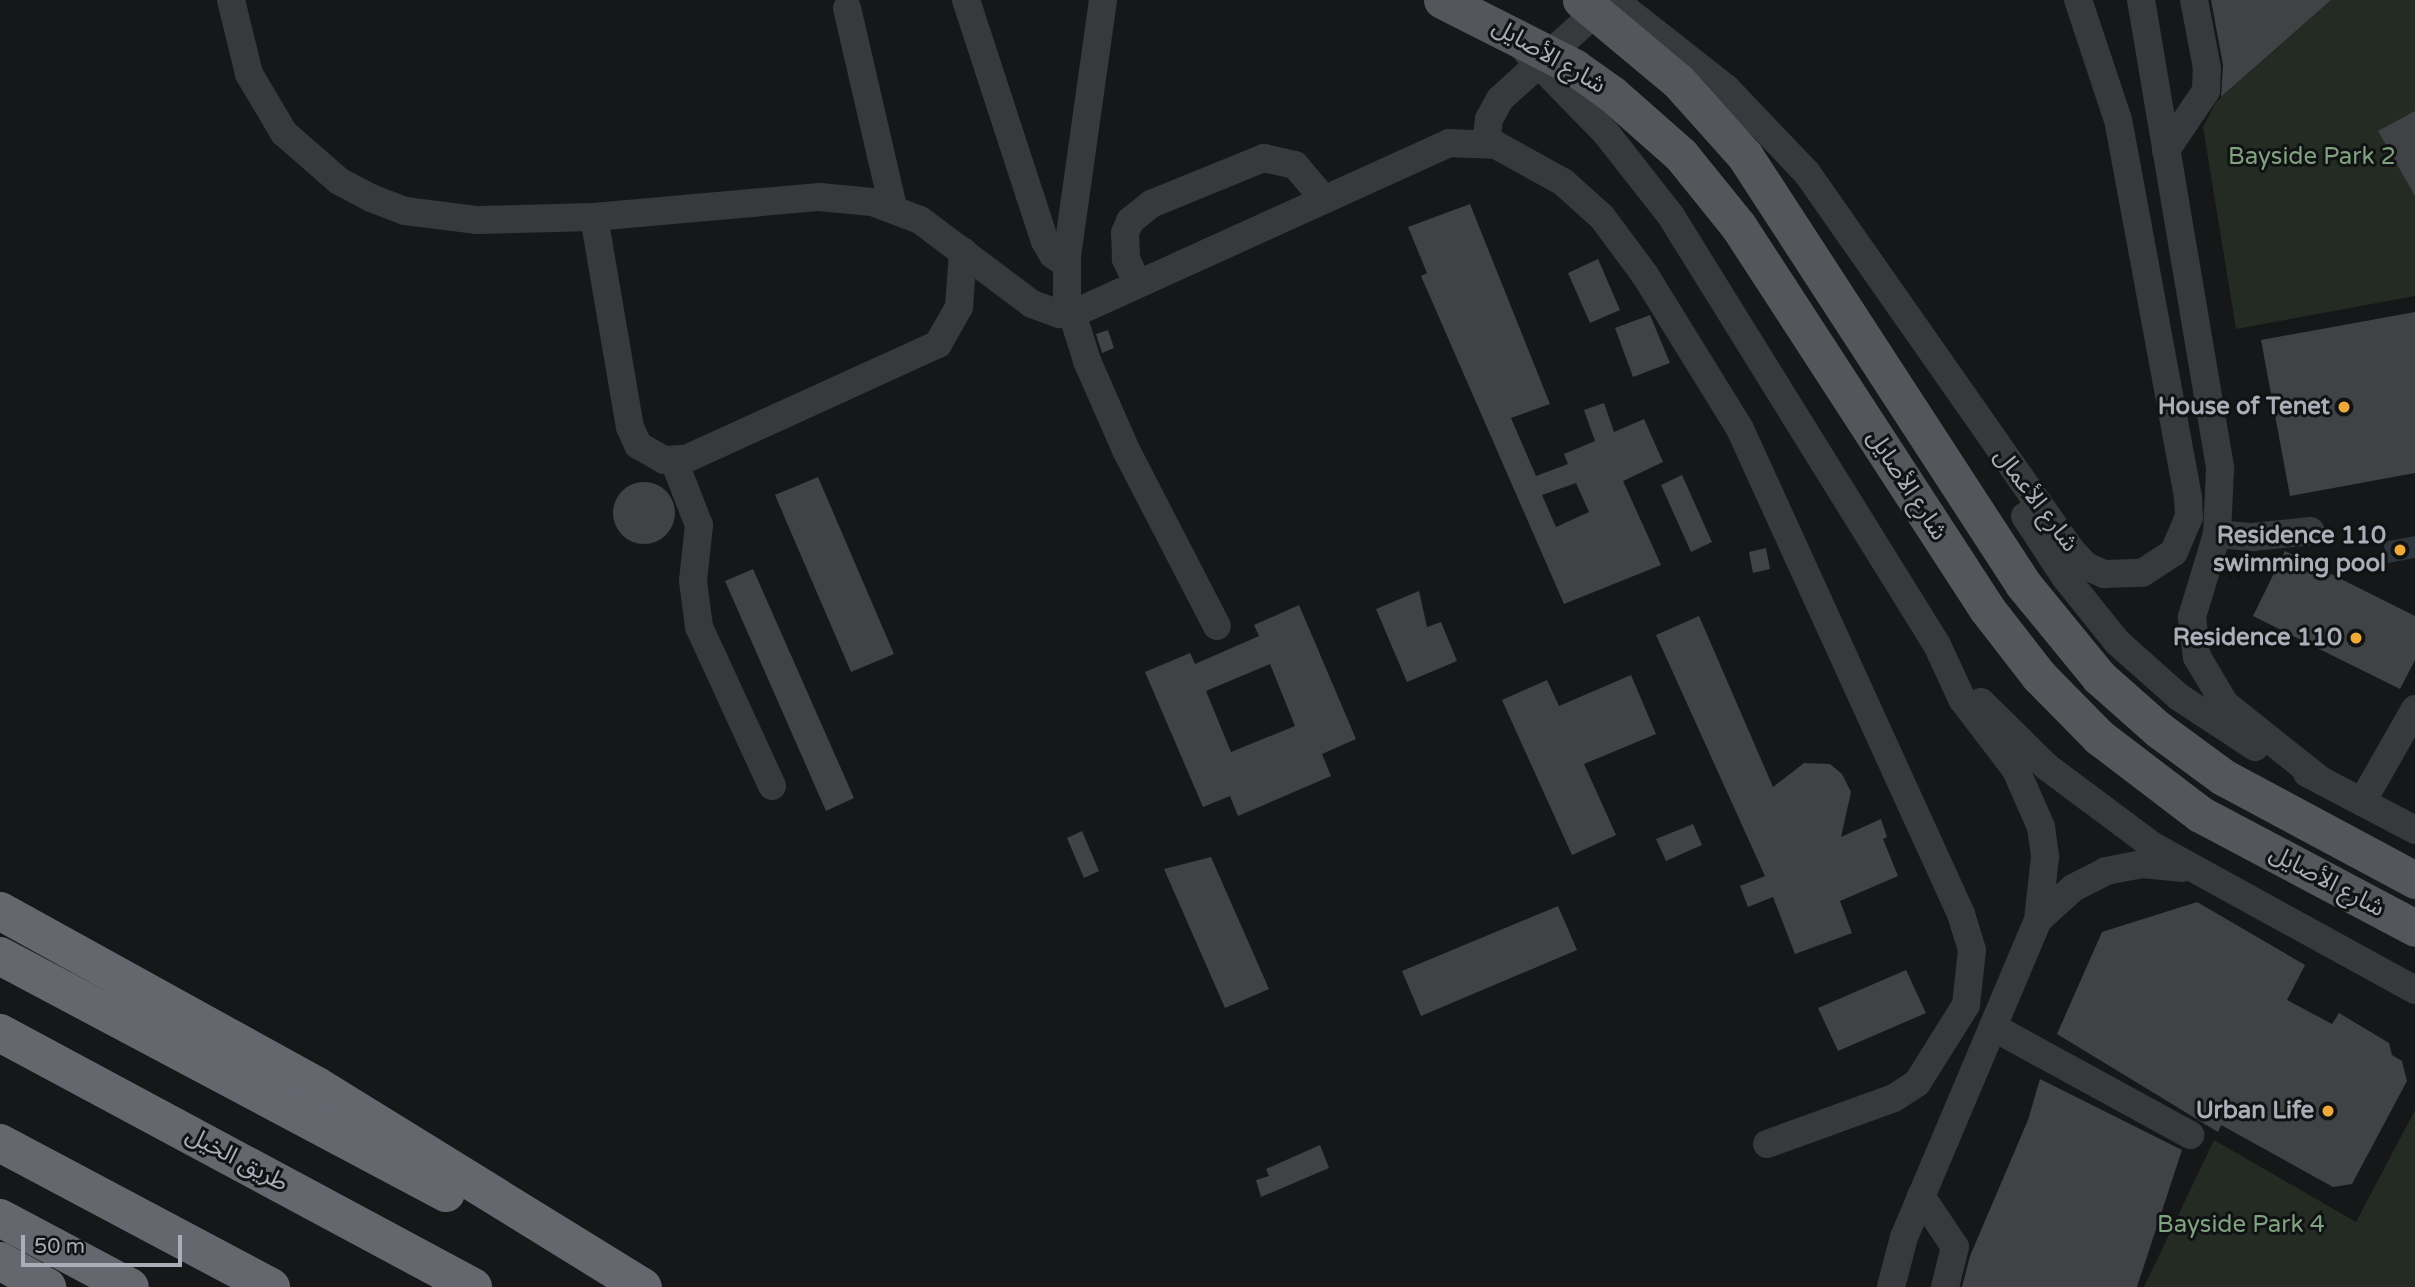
<!DOCTYPE html>
<meta charset="utf-8">
<style>
body{margin:0}
#map{position:relative;width:2415px;height:1287px;overflow:hidden;background:#161718;font-family:"Varela Round","Noto Sans Arabic",sans-serif}
div>[style]{position:absolute}
.green>*{inset:0;background:#232b23}
.water>*{inset:0;background:#2d363c}
.building>*{inset:0;background:#414245}
.round{border-radius:50%}
.minor>*{height:28px;margin:-14px;padding:0 14px;transform-origin:14px;border-radius:14px;background:#38393d}
.major>*{height:37px;margin:-18.5px;padding:0 18.5px;transform-origin:18.5px;border-radius:18.5px;background:#54565c}
.highway>*{height:38px;margin:-19px;padding:0 19px;transform-origin:19px;border-radius:19px;background:#64676e}
.dots>*{width:19px;height:19px;translate:-50% -50%;box-sizing:border-box;border:4px solid #111213;border-radius:50%}
span{translate:-50% -50%;white-space:nowrap;text-align:center;line-height:1.15;-webkit-text-stroke:6px #111213;paint-order:stroke}
.street-label{font-size:24px;color:#a9aeb8}
.park-label{font-size:24px;color:#81a281}
.poi-label{font-size:24px;color:#a9aeb8;font-weight:700}
.right{translate:-100% -50%;text-align:right}
.scale{position:absolute;left:21px;top:1235px;width:161px;height:32px;box-sizing:border-box;border:4px solid #a9aeb8;border-top:0;padding-left:9px;font-size:21px;line-height:24px;white-space:nowrap;color:#a9aeb8;-webkit-text-stroke:5px #111213;paint-order:stroke}
</style>
<div id="map">
<div class="green">
<i style="clip-path:polygon(2331px 0,2415px 0,2415px 296px,2236px 329px,2203px 127px,2216px 102px)"></i>
<i style="clip-path:polygon(2415px 1110px,2415px 1287px,2144px 1287px,2214px 1140px,2356px 1222px)"></i>
</div>
<div class="water">
<i style="clip-path:polygon(2415px 536px,2415px 558px,2388px 563px,2383px 542px)"></i>
</div>
<div class="building">
<i style="clip-path:polygon(2211px 0,2331px 0,2221px 97px,2223px 65px)"></i>
<i style="clip-path:polygon(2415px 111px,2415px 196px,2378px 131px)"></i>
<i style="clip-path:polygon(evenodd,1470px 204px,1550px 404px,1511px 418px,1536px 476px,1568px 464px,1564px 454px,1595px 441px,1584px 410px,1604px 403px,1614px 432px,1644px 419px,1663px 462px,1623px 481px,1661px 565px,1564px 604px,1421px 276px,1427px 273px,1408px 227px,1470px 204px,1576px 483px,1589px 512px,1556px 527px,1542px 495px,1576px 483px)"></i>
<i style="clip-path:polygon(1598px 259px,1620px 310px,1590px 323px,1568px 273px)"></i>
<i style="clip-path:polygon(2415px 312px,2415px 473px,2290px 496px,2261px 340px)"></i>
<i style="clip-path:polygon(1650px 315px,1670px 363px,1633px 377px,1615px 328px)"></i>
<i style="clip-path:polygon(1108px 330px,1114px 348px,1102px 353px,1096px 334px)"></i>
<i style="clip-path:polygon(1682px 475px,1712px 542px,1691px 552px,1661px 485px)"></i>
<i style="clip-path:polygon(818px 477px,894px 654px,851px 672px,775px 495px)"></i>
<i class="round" style="left:613px;top:482px;width:62px;height:62px"></i>
<i style="clip-path:polygon(1766px 548px,1770px 569px,1753px 573px,1749px 552px)"></i>
<i style="clip-path:polygon(2285px 551px,2415px 616px,2415px 660px,2400px 689px,2253px 616px)"></i>
<i style="clip-path:polygon(753px 569px,854px 798px,826px 811px,725px 581px)"></i>
<i style="clip-path:polygon(1419px 591px,1427px 627px,1441px 622px,1457px 661px,1407px 682px,1376px 609px)"></i>
<i style="clip-path:polygon(evenodd,1299px 605px,1356px 739px,1322px 754px,1331px 776px,1238px 816px,1230px 796px,1203px 807px,1145px 672px,1190px 653px,1195px 664px,1259px 636px,1254px 625px,1299px 605px,1270px 664px,1295px 726px,1231px 752px,1206px 691px,1270px 664px)"></i>
<i style="clip-path:polygon(1699px 616px,1773px 787px,1804px 763px,1830px 764px,1842px 774px,1851px 792px,1841px 837px,1881px 819px,1887px 837px,1883px 839px,1898px 876px,1840px 901px,1852px 933px,1795px 954px,1773px 897px,1748px 907px,1740px 886px,1765px 876px,1656px 635px)"></i>
<i style="clip-path:polygon(1631px 675px,1656px 734px,1584px 764px,1616px 835px,1572px 855px,1502px 700px,1547px 680px,1559px 706px)"></i>
<i style="clip-path:polygon(1693px 824px,1702px 845px,1666px 861px,1656px 839px)"></i>
<i style="clip-path:polygon(1082px 831px,1099px 871px,1084px 878px,1067px 838px)"></i>
<i style="clip-path:polygon(1211px 857px,1269px 989px,1225px 1008px,1164px 869px)"></i>
<i style="clip-path:polygon(2197px 902px,2305px 965px,2287px 1000px,2332px 1024px,2339px 1013px,2389px 1043px,2392px 1055px,2402px 1061px,2407px 1081px,2352px 1184px,2333px 1187px,2221px 1125px,2218px 1132px,2057px 1034px,2102px 932px)"></i>
<i style="clip-path:polygon(1558px 906px,1577px 950px,1421px 1016px,1402px 971px)"></i>
<i style="clip-path:polygon(1906px 970px,1926px 1013px,1838px 1051px,1818px 1008px)"></i>
<i style="clip-path:polygon(2040px 1079px,2182px 1150px,2137px 1287px,1962px 1287px,1970px 1256px,2028px 1120px)"></i>
<i style="clip-path:polygon(1320px 1145px,1329px 1168px,1261px 1197px,1256px 1180px,1269px 1176px,1266px 1169px)"></i>
</div>
<div class="minor">
<i style="left:231px;top:0;width:76px;rotate:76.3deg"></i>
<i style="left:249px;top:74px;width:69px;rotate:59.3deg"></i>
<i style="left:284px;top:133px;width:73px;rotate:41.1deg"></i>
<i style="left:339px;top:181px;width:36px;rotate:28deg"></i>
<i style="left:371px;top:198px;width:36px;rotate:21deg"></i>
<i style="left:405px;top:211px;width:73px;rotate:7.1deg"></i>
<i style="left:477px;top:220px;width:117px;rotate:-1.5deg"></i>
<i style="left:594px;top:217px;width:227px;rotate:-5.1deg"></i>
<i style="left:820px;top:197px;width:52px;rotate:5.5deg"></i>
<i style="left:872px;top:202px;width:51px;rotate:20.6deg"></i>
<i style="left:920px;top:220px;width:140px;rotate:36.9deg"></i>
<i style="left:1032px;top:304px;width:30px;rotate:20deg"></i>
<i style="left:1060px;top:314px;width:19px;rotate:-9deg"></i>
<i style="left:1079px;top:311px;width:406px;rotate:-24.4deg"></i>
<i style="left:1449px;top:143px;width:47px;rotate:2.4deg"></i>
<i style="left:1496px;top:145px;width:77px;rotate:28.9deg"></i>
<i style="left:1563px;top:182px;width:52px;rotate:41.9deg"></i>
<i style="left:1602px;top:217px;width:72px;rotate:53.4deg"></i>
<i style="left:1645px;top:275px;width:181px;rotate:58.3deg"></i>
<i style="left:1740px;top:429px;width:533px;rotate:65.5deg"></i>
<i style="left:1961px;top:914px;width:38px;rotate:73deg"></i>
<i style="left:1972px;top:950px;width:55px;rotate:96.2deg"></i>
<i style="left:1966px;top:1005px;width:92px;rotate:122.1deg"></i>
<i style="left:1917px;top:1083px;width:27px;rotate:147deg"></i>
<i style="left:1894px;top:1098px;width:135px;rotate:160.1deg"></i>
<i style="left:966px;top:0;width:254px;rotate:71.9deg"></i>
<i style="left:1045px;top:241px;width:16px;rotate:60deg"></i>
<i style="left:1053px;top:255px;width:17px;rotate:33deg"></i>
<i style="left:1103px;top:0;width:259px;rotate:98deg"></i>
<i style="left:1067px;top:256px;width:41px;rotate:90deg"></i>
<i style="left:1067px;top:297px;width:67px;rotate:72.6deg"></i>
<i style="left:1087px;top:361px;width:97px;rotate:66.3deg"></i>
<i style="left:1126px;top:450px;width:198px;rotate:62.7deg"></i>
<i style="left:2141px;top:0;width:476px;rotate:80.4deg"></i>
<i style="left:2220px;top:469px;width:65px;rotate:92.6deg"></i>
<i style="left:2217px;top:534px;width:87px;rotate:106.8deg"></i>
<i style="left:2192px;top:617px;width:40px;rotate:82.9deg"></i>
<i style="left:2197px;top:657px;width:55px;rotate:59.2deg"></i>
<i style="left:2225px;top:704px;width:125px;rotate:38.5deg"></i>
<i style="left:847px;top:8px;width:204px;rotate:77deg"></i>
<i style="left:1527px;top:52px;width:113px;rotate:45.7deg"></i>
<i style="left:1606px;top:133px;width:105px;rotate:51.9deg"></i>
<i style="left:1671px;top:216px;width:505px;rotate:58.2deg"></i>
<i style="left:1937px;top:645px;width:60px;rotate:65.2deg"></i>
<i style="left:1962px;top:699px;width:89px;rotate:52.7deg"></i>
<i style="left:2016px;top:770px;width:62px;rotate:66.3deg"></i>
<i style="left:2041px;top:827px;width:30px;rotate:82deg"></i>
<i style="left:2045px;top:857px;width:63px;rotate:96.3deg"></i>
<i style="left:2038px;top:920px;width:344px;rotate:112.9deg"></i>
<i style="left:1904px;top:1237px;width:52px;rotate:104.6deg"></i>
<i style="left:1486px;top:143px;width:24px;rotate:-83deg"></i>
<i style="left:1489px;top:119px;width:23px;rotate:-61deg"></i>
<i style="left:1500px;top:99px;width:147px;rotate:-42.2deg"></i>
<i style="left:1609px;top:0;width:22px;rotate:30deg"></i>
<i style="left:1628px;top:11px;width:125px;rotate:38.2deg"></i>
<i style="left:1726px;top:88px;width:117px;rotate:46.4deg"></i>
<i style="left:1807px;top:173px;width:460px;rotate:55deg"></i>
<i style="left:2071px;top:550px;width:22px;rotate:47deg"></i>
<i style="left:2086px;top:566px;width:20px;rotate:24deg"></i>
<i style="left:2104px;top:574px;width:38px;rotate:-2deg"></i>
<i style="left:2142px;top:573px;width:38px;rotate:-33deg"></i>
<i style="left:2174px;top:552px;width:38px;rotate:-67deg"></i>
<i style="left:2189px;top:517px;width:20px;rotate:-93deg"></i>
<i style="left:2188px;top:497px;width:383px;rotate:-100.5deg"></i>
<i style="left:2118px;top:120px;width:126px;rotate:-108.4deg"></i>
<i style="left:2166px;top:150px;width:71px;rotate:-55.9deg"></i>
<i style="left:2206px;top:91px;width:23px;rotate:-88deg"></i>
<i style="left:2207px;top:68px;width:69px;rotate:-100.8deg"></i>
<i style="left:594px;top:217px;width:213px;rotate:80.3deg"></i>
<i style="left:630px;top:427px;width:20px;rotate:66deg"></i>
<i style="left:638px;top:445px;width:30px;rotate:30deg"></i>
<i style="left:664px;top:460px;width:22px;rotate:-3deg"></i>
<i style="left:686px;top:459px;width:277px;rotate:-24.5deg"></i>
<i style="left:938px;top:344px;width:43px;rotate:-60.4deg"></i>
<i style="left:959px;top:307px;width:56px;rotate:-85.9deg"></i>
<i style="left:1138px;top:284px;width:28px;rotate:-116deg"></i>
<i style="left:1126px;top:259px;width:26px;rotate:-92deg"></i>
<i style="left:1125px;top:233px;width:13px;rotate:-67deg"></i>
<i style="left:1130px;top:221px;width:27px;rotate:-39deg"></i>
<i style="left:1151px;top:204px;width:122px;rotate:-22.2deg"></i>
<i style="left:1264px;top:158px;width:32px;rotate:13deg"></i>
<i style="left:1295px;top:165px;width:43px;rotate:49.7deg"></i>
<i style="left:674px;top:461px;width:69px;rotate:68.7deg"></i>
<i style="left:699px;top:525px;width:56px;rotate:96.1deg"></i>
<i style="left:693px;top:581px;width:46px;rotate:82.6deg"></i>
<i style="left:699px;top:627px;width:175px;rotate:65.3deg"></i>
<i style="left:2025px;top:516px;width:73px;rotate:56.7deg"></i>
<i style="left:2065px;top:577px;width:83px;rotate:51.3deg"></i>
<i style="left:2117px;top:642px;width:83px;rotate:41.6deg"></i>
<i style="left:2179px;top:697px;width:91px;rotate:33.3deg"></i>
<i style="left:2217px;top:534px;width:36px;rotate:5deg"></i>
<i style="left:2253px;top:537px;width:58px;rotate:-5.9deg"></i>
<i style="left:1981px;top:702px;width:93px;rotate:44.6deg"></i>
<i style="left:2047px;top:767px;width:132px;rotate:36.7deg"></i>
<i style="left:2153px;top:846px;width:299px;rotate:28.8deg"></i>
<i style="left:2307px;top:773px;width:122px;rotate:27.8deg"></i>
<i style="left:2362px;top:802px;width:107px;rotate:-60.3deg"></i>
<i style="left:2038px;top:920px;width:47px;rotate:-42.4deg"></i>
<i style="left:2073px;top:888px;width:37px;rotate:-27deg"></i>
<i style="left:2106px;top:871px;width:37px;rotate:-11deg"></i>
<i style="left:2142px;top:864px;width:41px;rotate:5.6deg"></i>
<i style="left:1993px;top:1027px;width:225px;rotate:28.7deg"></i>
<i style="left:1921px;top:1196px;width:61px;rotate:56.3deg"></i>
<i style="left:1955px;top:1247px;width:41px;rotate:104deg"></i>
</div>
<div class="major">
<i style="left:1442px;top:0;width:148px;rotate:26.9deg"></i>
<i style="left:1574px;top:67px;width:47px;rotate:35.4deg"></i>
<i style="left:1612px;top:94px;width:92px;rotate:41.5deg"></i>
<i style="left:1681px;top:155px;width:92px;rotate:51.1deg"></i>
<i style="left:1739px;top:227px;width:455px;rotate:57deg"></i>
<i style="left:1987px;top:609px;width:85px;rotate:52.2deg"></i>
<i style="left:2039px;top:676px;width:86px;rotate:45.5deg"></i>
<i style="left:2099px;top:737px;width:127px;rotate:37.3deg"></i>
<i style="left:2200px;top:814px;width:243px;rotate:27.9deg"></i>
<i style="left:1581px;top:0;width:126px;rotate:39.9deg"></i>
<i style="left:1678px;top:81px;width:101px;rotate:48.2deg"></i>
<i style="left:1745px;top:156px;width:510px;rotate:56.99deg"></i>
<i style="left:2023px;top:584px;width:120px;rotate:50.7deg"></i>
<i style="left:2099px;top:677px;width:80px;rotate:41.5deg"></i>
<i style="left:2159px;top:730px;width:79px;rotate:36.3deg"></i>
<i style="left:2223px;top:777px;width:218px;rotate:28.2deg"></i>
</div>
<div class="highway">
<i style="left:0;top:911px;width:362px;rotate:28.9deg"></i>
<i style="left:317px;top:1086px;width:383px;rotate:31.7deg"></i>
<i style="left:0;top:956px;width:505px;rotate:27.99deg"></i>
<i style="left:0;top:1033px;width:537px;rotate:28.24deg"></i>
<i style="left:0;top:1143px;width:307px;rotate:28deg"></i>
<i style="left:0;top:1218px;width:147px;rotate:28deg"></i>
<i style="left:0;top:1261px;width:54px;rotate:29deg"></i>
</div>
<div class="dots">
<i style="left:2344px;top:407px;background:#edaa3a"></i>
<i style="left:2400px;top:550px;background:#edaa3a"></i>
<i style="left:2356px;top:638px;background:#edaa3a"></i>
<i style="left:2328px;top:1111px;background:#edaa3a"></i>
</div>
<div class="street-label">
<span style="left:1549px;top:56px;rotate:30deg">شارع الأصايل</span>
<span style="left:1907px;top:485px;rotate:57deg">شارع الأصايل</span>
<span style="left:2036px;top:500px;rotate:53deg">شارع الأعمال</span>
<span style="left:2327px;top:881px;rotate:28deg">شارع الأصايل</span>
<span style="left:237px;top:1159px;rotate:28deg">طريق الخيل</span>
</div>
<div class="park-label">
<span style="left:2312px;top:157px">Bayside Park 2</span>
<span style="left:2241px;top:1225px">Bayside Park 4</span>
</div>
<div class="poi-label">
<span class="right" style="left:2330px;top:407px">House of Tenet</span>
<span class="right" style="left:2386px;top:550px">Residence 110<br>swimming pool</span>
<span class="right" style="left:2342px;top:638px">Residence 110</span>
<span class="right" style="left:2314px;top:1111px">Urban Life</span>
</div>
<div class="scale">50 m</div>
</div>
